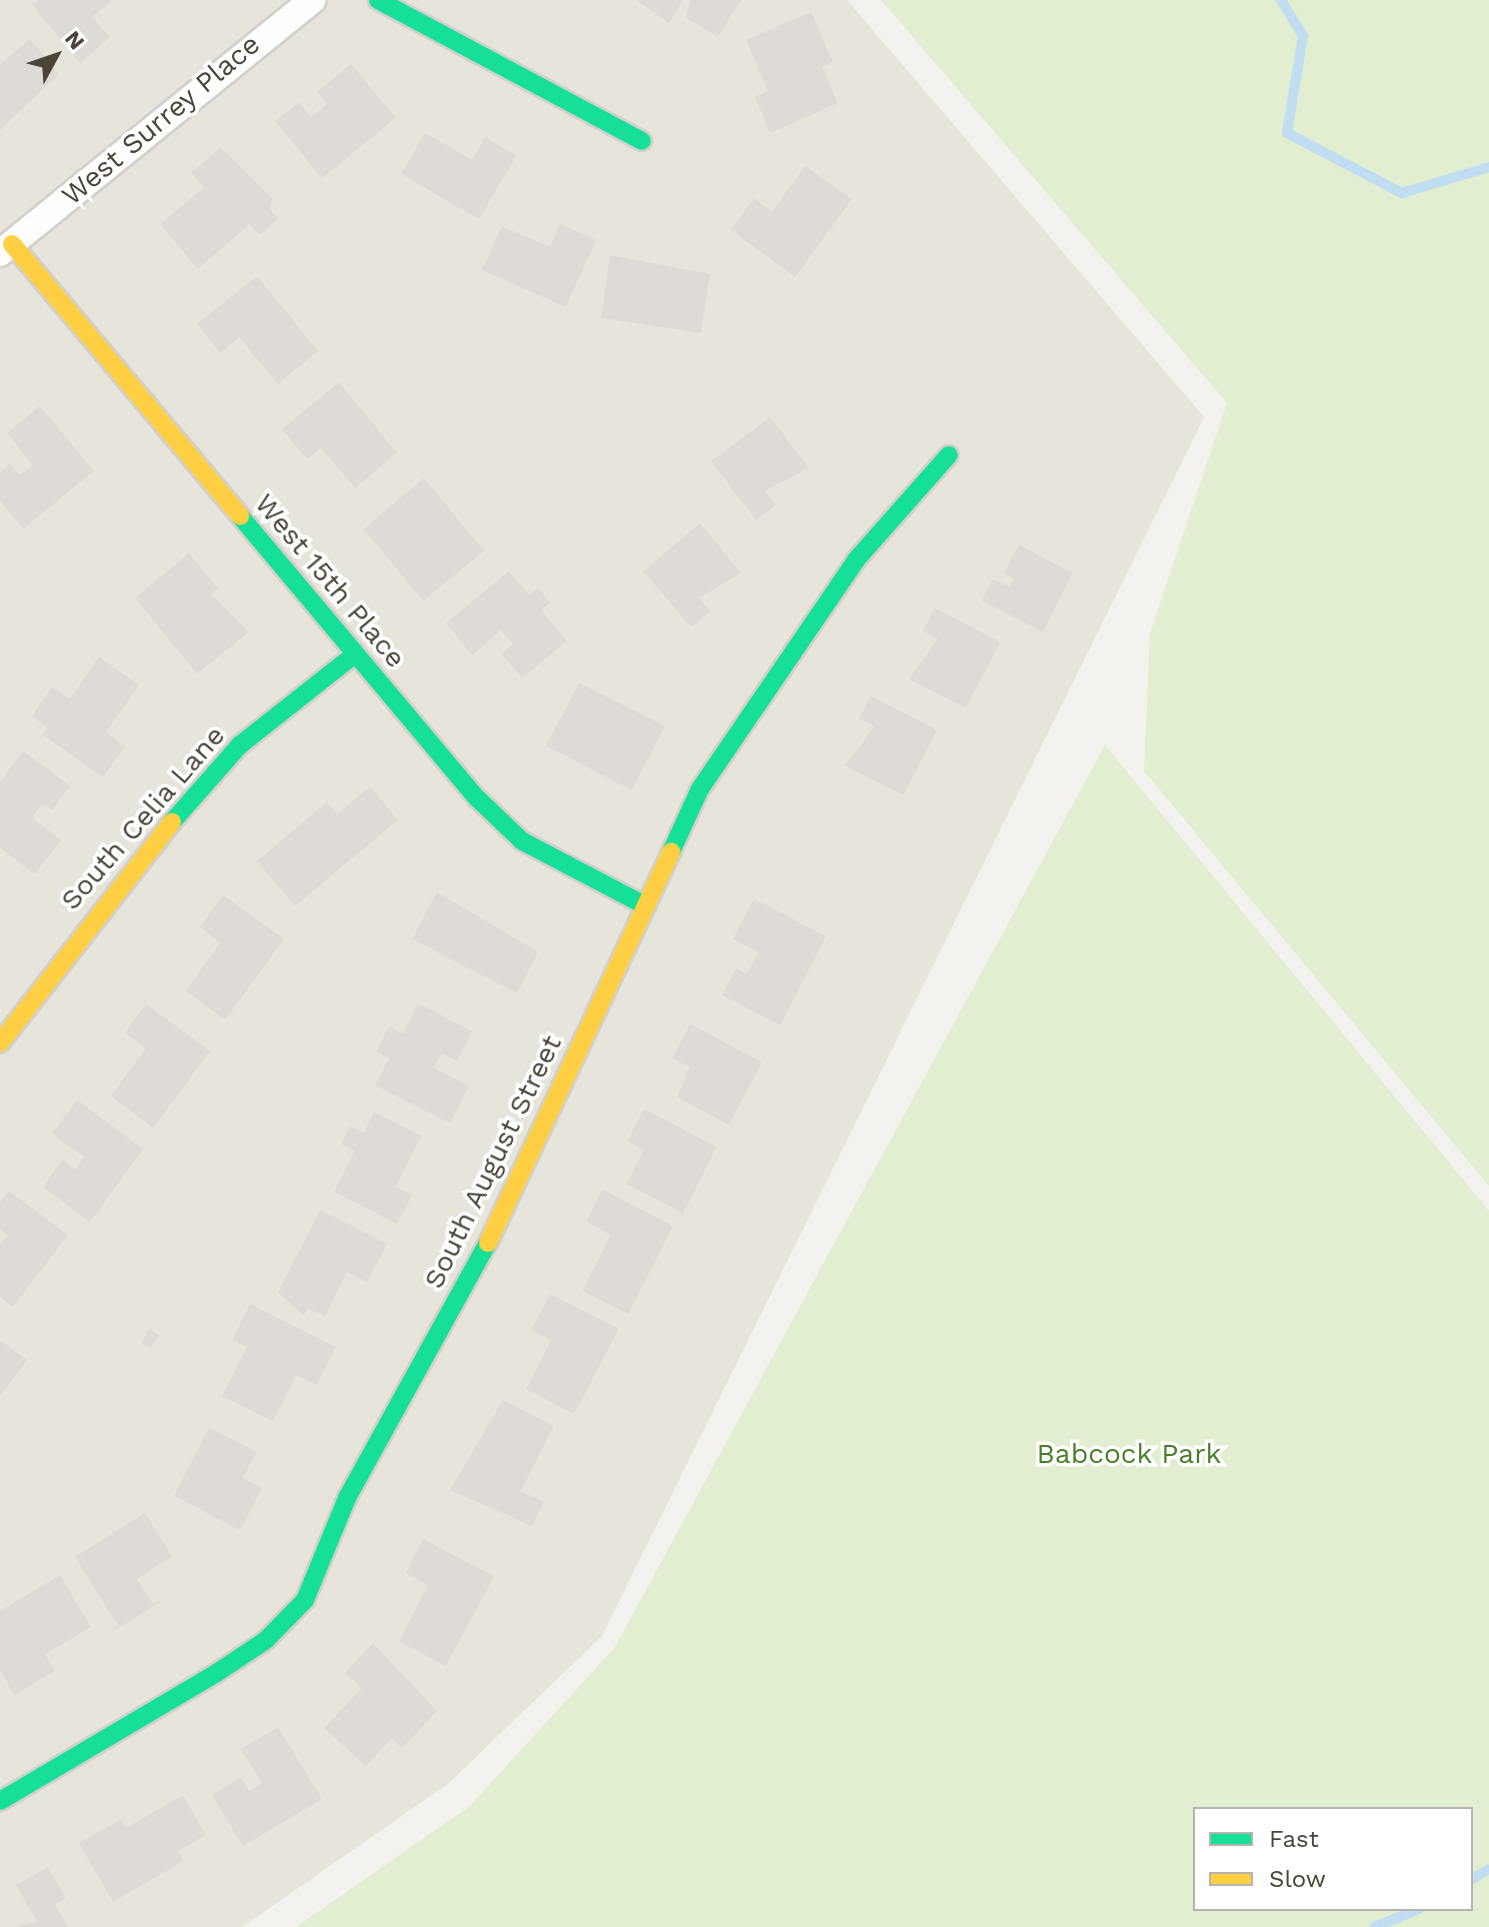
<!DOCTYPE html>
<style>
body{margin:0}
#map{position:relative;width:1489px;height:1927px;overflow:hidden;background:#f4f2ee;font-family:"Work Sans",sans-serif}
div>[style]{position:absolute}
.residential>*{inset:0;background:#e7e4dc}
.green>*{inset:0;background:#e1eecf}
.stream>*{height:10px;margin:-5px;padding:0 5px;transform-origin:5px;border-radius:5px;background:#c0ddf1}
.building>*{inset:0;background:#dedbd6}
.roads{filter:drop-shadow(2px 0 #d2d0cb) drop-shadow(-2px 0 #d2d0cb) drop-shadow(0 2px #d2d0cb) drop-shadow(0 -2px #d2d0cb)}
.street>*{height:26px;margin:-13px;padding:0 13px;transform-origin:13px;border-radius:13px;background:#fdfdfc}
.fast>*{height:18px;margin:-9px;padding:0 9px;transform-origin:9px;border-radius:9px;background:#16e098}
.slow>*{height:18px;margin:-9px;padding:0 9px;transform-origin:9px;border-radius:9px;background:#ffcf43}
span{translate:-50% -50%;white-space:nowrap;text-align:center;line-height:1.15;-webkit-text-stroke:7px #fff;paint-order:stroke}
.street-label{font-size:28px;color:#4b4439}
.park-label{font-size:28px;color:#4a7f2a}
.legend{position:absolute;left:1193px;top:1807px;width:280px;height:104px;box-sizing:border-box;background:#fff;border:2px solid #b7b4b0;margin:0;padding:10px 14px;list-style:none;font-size:24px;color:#4b4439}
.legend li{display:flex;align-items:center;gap:16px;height:40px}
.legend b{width:40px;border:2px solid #b7b4b0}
.north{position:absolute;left:16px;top:16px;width:80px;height:80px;-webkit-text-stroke:6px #fff;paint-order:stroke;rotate:50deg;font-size:22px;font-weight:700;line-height:32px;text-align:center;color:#4b4439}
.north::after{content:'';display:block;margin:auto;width:28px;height:36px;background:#4b4439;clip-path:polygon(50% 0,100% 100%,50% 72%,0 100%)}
</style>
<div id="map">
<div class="residential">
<i style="clip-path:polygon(0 0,847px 0,1204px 417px,602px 1636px,449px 1783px,242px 1927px,0 1927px)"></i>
</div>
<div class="green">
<i style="clip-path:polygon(881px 0,1489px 0,1489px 1186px,1144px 771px,1150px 633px,1227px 403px)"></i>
<i style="clip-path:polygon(evenodd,1105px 745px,1489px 1211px,1489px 1927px,296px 1927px,470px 1806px,615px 1647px,1105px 745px,1195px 1809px,1471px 1809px,1471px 1909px,1195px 1909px,1195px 1809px)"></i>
</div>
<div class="stream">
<i style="left:1281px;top:0;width:42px;rotate:58.6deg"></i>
<i style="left:1303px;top:36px;width:98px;rotate:99.4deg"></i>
<i style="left:1287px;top:133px;width:130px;rotate:27.6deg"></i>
<i style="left:1402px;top:193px;width:91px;rotate:-16.6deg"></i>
<i style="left:1471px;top:1880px;width:21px;rotate:-31deg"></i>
<i style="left:1375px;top:1927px;width:48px;rotate:-22.2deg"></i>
</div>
<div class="building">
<i style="clip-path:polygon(38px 0,112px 0,92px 17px,110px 37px,80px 63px,32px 5px)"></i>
<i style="clip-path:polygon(636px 0,683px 0,669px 23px)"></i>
<i style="clip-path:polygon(691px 0,741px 0,718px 37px,685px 17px)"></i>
<i style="clip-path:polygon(811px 12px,833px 62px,822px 67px,838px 103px,770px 133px,755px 97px,768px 91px,746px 40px)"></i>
<i style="clip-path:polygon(30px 39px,59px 74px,0 130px,0 64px)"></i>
<i style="clip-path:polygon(351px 64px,396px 118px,322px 178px,275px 121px,299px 102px,311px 117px,327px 104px,317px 92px)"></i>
<i style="clip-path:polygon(425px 133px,472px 160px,485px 137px,516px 156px,479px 219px,401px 174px)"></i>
<i style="clip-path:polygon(221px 147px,273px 199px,269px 208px,278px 219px,259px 235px,250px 224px,198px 269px,160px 224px,204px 187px,191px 173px)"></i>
<i style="clip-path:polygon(805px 166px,852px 199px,795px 277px,731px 230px,754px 198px,772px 212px)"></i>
<i style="clip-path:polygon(560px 224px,596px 240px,566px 307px,482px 270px,502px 226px,550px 247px)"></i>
<i style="clip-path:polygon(610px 255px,710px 274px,701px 333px,601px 318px)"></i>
<i style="clip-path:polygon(257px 276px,318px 351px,278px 384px,239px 337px,220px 353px,197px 324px)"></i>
<i style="clip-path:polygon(339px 382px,397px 453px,355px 488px,321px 448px,307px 459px,282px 429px)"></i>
<i style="clip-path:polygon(40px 406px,94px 471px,23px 529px,0 500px,0 472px,10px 464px,20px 475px,33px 465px,7px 433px)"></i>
<i style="clip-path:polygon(770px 417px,809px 468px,765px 491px,776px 505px,756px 520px,711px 461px)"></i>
<i style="clip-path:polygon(424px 478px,484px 551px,423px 601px,364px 529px)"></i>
<i style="clip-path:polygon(700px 523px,741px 573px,699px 598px,710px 611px,691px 627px,643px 571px)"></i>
<i style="clip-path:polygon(1019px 545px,1073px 573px,1043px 632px,982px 601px,993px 579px,1010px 587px,1014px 579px,1004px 573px)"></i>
<i style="clip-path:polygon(189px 553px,218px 589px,211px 594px,249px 632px,197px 674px,135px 598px)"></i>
<i style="clip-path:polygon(509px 571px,529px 595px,538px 588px,550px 603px,541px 610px,567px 641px,522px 678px,501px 654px,513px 644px,501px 630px,472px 655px,446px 623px)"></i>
<i style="clip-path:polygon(935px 608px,1000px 642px,966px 708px,909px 679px,938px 639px,923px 631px)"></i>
<i style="clip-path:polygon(99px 657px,139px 685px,106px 732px,125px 746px,103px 777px,43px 735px,48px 728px,32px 716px,52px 687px,70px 699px)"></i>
<i style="clip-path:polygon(579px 683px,665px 726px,632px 790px,546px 746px)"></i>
<i style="clip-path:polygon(871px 696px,937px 730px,903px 795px,845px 766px,875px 726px,859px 719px)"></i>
<i style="clip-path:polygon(23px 751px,70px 786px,52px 810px,42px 803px,32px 818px,61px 840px,35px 874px,0 848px,0 782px)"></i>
<i style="clip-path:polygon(370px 786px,398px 820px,295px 906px,257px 861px,327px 802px,337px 814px)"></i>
<i style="clip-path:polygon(437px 892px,538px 952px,517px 993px,412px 939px)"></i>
<i style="clip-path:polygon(223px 895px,284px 939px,225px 1020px,186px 991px,220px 943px,200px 927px)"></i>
<i style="clip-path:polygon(754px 899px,826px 936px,780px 1025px,722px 995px,736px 968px,747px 974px,759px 952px,733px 939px)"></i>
<i style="clip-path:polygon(418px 1003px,472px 1031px,457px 1061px,442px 1053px,434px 1068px,469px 1086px,450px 1123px,375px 1085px,389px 1058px,376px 1052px,389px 1026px,403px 1034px)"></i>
<i style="clip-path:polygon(146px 1004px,210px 1051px,153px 1128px,111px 1096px,146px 1048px,125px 1033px)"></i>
<i style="clip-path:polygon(690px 1024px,762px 1062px,729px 1125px,677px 1097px,690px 1067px,672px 1058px)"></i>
<i style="clip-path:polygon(77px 1100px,143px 1149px,90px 1222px,43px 1187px,62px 1160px,75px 1170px,84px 1157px,52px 1134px)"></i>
<i style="clip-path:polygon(644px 1109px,717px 1147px,683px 1213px,627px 1184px,644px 1150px,627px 1141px)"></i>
<i style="clip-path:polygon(374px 1112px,421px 1136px,395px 1187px,412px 1195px,397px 1224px,334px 1192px,355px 1151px,341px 1144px,350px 1126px,364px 1133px)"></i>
<i style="clip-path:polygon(602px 1189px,673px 1226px,628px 1314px,582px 1291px,611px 1235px,586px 1222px)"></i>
<i style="clip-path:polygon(9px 1191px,68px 1235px,13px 1307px,0 1297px,0 1245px,8px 1235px,0 1229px,0 1203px)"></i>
<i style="clip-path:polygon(320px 1210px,387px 1244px,367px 1282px,347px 1272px,325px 1317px,308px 1308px,304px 1316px,278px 1292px)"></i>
<i style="clip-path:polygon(550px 1294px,619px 1329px,574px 1414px,526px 1389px,551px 1340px,531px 1330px)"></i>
<i style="clip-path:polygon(250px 1304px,336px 1347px,316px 1385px,296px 1375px,273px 1421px,222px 1396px,247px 1347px,232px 1340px)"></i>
<i style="clip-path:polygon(149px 1329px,159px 1335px,151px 1348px,141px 1343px)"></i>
<i style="clip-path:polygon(0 1340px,27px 1360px,0 1396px)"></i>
<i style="clip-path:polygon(503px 1400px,554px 1426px,521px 1491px,544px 1502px,532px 1526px,450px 1490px)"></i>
<i style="clip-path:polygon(209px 1428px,257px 1452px,243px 1478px,262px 1488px,240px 1530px,174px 1496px)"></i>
<i style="clip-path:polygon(145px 1513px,172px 1556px,137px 1579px,152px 1603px,162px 1601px,110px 1633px,117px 1624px,75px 1557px)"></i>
<i style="clip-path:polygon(423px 1539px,494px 1576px,446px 1666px,399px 1641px,428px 1585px,406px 1573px)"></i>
<i style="clip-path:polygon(60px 1575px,91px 1627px,45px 1654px,55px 1671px,14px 1695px,0 1670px,0 1611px)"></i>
<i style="clip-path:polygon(373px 1643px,437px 1711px,402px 1748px,392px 1738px,366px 1766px,324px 1728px,362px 1688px,345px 1673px)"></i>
<i style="clip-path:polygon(278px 1727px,322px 1799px,243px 1846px,212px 1795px,240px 1778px,249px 1791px,262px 1783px,241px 1749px)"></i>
<i style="clip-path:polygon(183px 1795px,206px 1835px,178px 1851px,183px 1861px,113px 1902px,79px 1843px,121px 1819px,126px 1828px)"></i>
<i style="clip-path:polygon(48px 1867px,66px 1898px,55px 1904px,68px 1927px,13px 1927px,37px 1921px,16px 1885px)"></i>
</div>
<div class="roads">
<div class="street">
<i style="left:0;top:253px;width:402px;rotate:-39deg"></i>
</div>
<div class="fast">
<i style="left:378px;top:0;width:299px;rotate:28.1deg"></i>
<i style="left:240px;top:516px;width:368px;rotate:50deg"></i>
<i style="left:477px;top:798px;width:62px;rotate:43.7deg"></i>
<i style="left:522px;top:841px;width:140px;rotate:27.7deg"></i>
<i style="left:172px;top:822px;width:103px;rotate:-48.6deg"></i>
<i style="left:240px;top:745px;width:145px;rotate:-38.3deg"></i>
<i style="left:671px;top:852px;width:69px;rotate:-65.3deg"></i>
<i style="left:700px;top:789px;width:277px;rotate:-55.7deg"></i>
<i style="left:856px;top:560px;width:140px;rotate:-48.5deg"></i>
<i style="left:0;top:1801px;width:250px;rotate:-30.6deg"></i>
<i style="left:215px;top:1674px;width:61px;rotate:-33.7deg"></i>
<i style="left:266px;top:1640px;width:56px;rotate:-45.7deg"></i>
<i style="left:305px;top:1600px;width:110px;rotate:-67.6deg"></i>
<i style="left:347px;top:1498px;width:291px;rotate:-61.1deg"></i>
</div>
<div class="slow">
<i style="left:12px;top:244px;width:355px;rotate:50deg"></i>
<i style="left:0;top:1043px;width:280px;rotate:-52.1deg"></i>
<i style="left:488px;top:1243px;width:432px;rotate:-64.9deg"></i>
</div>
</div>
<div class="street-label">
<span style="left:161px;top:120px;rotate:-40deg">West Surrey Place</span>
<span style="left:330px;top:581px;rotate:50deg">West 15th Place</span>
<span style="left:143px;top:818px;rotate:-49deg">South Celia Lane</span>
<span style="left:493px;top:1162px;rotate:-64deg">South August Street</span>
</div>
<div class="park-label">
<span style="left:1129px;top:1454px">Babcock Park</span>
</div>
<ul class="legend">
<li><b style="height:10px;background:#16e098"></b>Fast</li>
<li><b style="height:10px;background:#ffcf43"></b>Slow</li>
</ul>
<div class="north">N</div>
</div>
